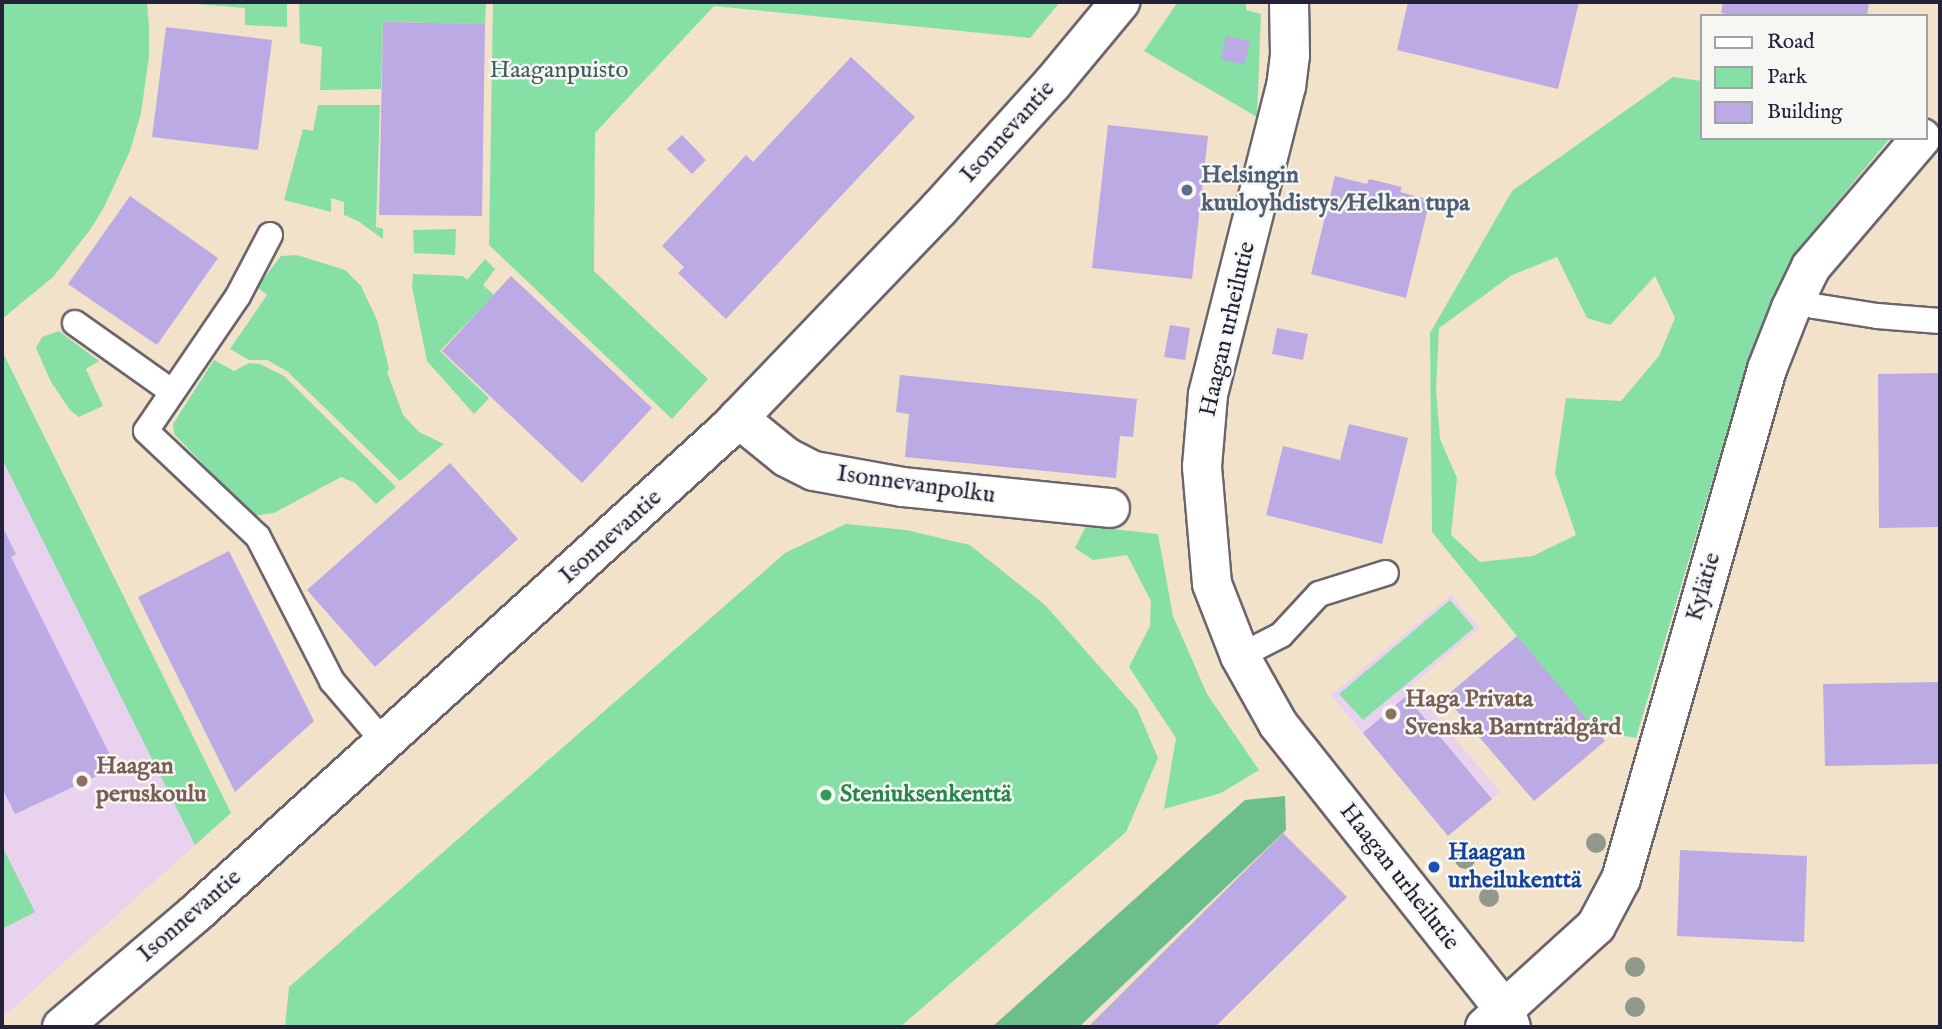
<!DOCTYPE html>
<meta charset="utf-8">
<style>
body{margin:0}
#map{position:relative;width:1942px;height:1029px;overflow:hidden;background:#f3e2ca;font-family:"IM FELL English",serif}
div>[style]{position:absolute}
.built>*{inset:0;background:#e9d2ed}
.green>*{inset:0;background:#86dfa4}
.forest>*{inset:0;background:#6cbe8a}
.building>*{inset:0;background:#bbaae3}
.roads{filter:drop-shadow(2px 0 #6b656d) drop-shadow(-2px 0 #6b656d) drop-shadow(0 2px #6b656d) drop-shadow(0 -2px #6b656d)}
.service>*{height:24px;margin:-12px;padding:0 12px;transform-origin:12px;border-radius:12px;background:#fff}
.minor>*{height:38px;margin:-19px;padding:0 19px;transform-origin:19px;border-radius:19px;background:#fff}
.tertiary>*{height:38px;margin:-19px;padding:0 19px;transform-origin:19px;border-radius:19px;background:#fff}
.trees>*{width:20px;height:20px;margin:-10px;border-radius:50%;background:#91988c}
.dots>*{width:19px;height:19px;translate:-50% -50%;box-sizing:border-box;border:4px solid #f6f6f2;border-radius:50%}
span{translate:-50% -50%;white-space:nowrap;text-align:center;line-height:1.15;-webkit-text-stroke:5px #f6f6f2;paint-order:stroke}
.park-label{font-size:24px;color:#405b5a}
.street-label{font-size:24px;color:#22223b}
.service-label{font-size:24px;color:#4e5e75;font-weight:700}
.left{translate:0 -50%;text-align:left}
.education-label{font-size:24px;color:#785e54;font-weight:700}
.leisure-label{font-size:24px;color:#27864d;font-weight:700}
.transit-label{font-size:24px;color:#164399;font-weight:700}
.frame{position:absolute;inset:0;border:4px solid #22223b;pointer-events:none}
.legend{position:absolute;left:1700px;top:14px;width:228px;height:126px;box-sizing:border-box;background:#f6f6f2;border:2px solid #a1a1a9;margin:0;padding:9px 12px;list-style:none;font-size:21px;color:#22223b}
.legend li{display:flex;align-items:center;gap:14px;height:35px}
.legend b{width:35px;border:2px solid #a1a1a9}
</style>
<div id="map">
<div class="built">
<i style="clip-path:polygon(2px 459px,195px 845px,2px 1018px)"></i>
<i style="clip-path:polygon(1451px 595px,1479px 628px,1411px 686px,1500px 792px,1448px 836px,1331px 695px)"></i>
</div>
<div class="green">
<i style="clip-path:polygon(2px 2px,147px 2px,149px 27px,149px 56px,141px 113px,130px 151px,104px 207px,90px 230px,53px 277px,2px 319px)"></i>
<i style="clip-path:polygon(174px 2px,287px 2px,287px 27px,245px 25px,245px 8px)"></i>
<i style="clip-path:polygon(299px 2px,486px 2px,485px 24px,383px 22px,381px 89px,320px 90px,322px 47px,300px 43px)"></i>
<i style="clip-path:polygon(493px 2px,1060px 2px,1030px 38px,714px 6px,595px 133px,594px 271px,708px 379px,672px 419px,489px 245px)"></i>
<i style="clip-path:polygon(1178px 2px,1246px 2px,1246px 10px,1261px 14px,1257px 117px,1144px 51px)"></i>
<i style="clip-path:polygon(evenodd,1673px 77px,1702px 81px,1702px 138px,1890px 138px,1795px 253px,1748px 360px,1636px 738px,1594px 730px,1432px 532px,1430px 333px,1512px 191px,1673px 77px,1557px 257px,1587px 318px,1610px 325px,1655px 276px,1675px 318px,1659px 356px,1621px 401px,1566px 398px,1555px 473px,1576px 535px,1533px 556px,1480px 562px,1451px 535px,1457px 478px,1440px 439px,1436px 389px,1439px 328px,1512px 275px,1557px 257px)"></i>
<i style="clip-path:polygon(318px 105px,380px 105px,376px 227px,383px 229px,383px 239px,358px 221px,344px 215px,344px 202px,331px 198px,331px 212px,284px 200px,303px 129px,313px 131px)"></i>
<i style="clip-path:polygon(456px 229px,455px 255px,414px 253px,413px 230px)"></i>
<i style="clip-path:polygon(297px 255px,345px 270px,361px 286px,377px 320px,389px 369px,387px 372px,403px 415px,419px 432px,444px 444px,400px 481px,287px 371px,267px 360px,249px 360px,230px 349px,267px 295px,257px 287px,281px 256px)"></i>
<i style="clip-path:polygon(485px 259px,495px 269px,483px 285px,494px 295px,440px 351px,489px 398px,474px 414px,427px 361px,412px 287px,413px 274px,463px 276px,467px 280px)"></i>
<i style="clip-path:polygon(59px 331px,99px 361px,86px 369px,103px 406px,79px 417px,70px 410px,51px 382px,36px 348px,42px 337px)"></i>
<i style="clip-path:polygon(2px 351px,231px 813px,195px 845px,2px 459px)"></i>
<i style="clip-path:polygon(214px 360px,234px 371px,249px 363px,260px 364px,284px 376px,396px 487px,376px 504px,355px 483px,341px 477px,274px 513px,253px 516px,174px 434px,173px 424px)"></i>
<i style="clip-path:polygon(846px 524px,906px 530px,970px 545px,1045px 605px,1137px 709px,1158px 758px,1126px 832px,900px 1027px,285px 1027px,289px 987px,785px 553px)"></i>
<i style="clip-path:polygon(1086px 526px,1158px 534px,1173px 616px,1207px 694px,1259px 770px,1221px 793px,1164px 809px,1176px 738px,1129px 667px,1150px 626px,1151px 601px,1127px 555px,1093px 560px,1075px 548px)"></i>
<i style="clip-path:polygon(1450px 600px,1474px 628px,1363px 720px,1339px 694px)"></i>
<i style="clip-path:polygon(2px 846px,35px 912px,2px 929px)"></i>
</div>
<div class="forest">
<i style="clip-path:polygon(1285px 796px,1286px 830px,1079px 1027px,992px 1027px,1245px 800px)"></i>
</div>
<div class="building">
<i style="clip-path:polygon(1408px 2px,1579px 2px,1558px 89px,1397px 50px)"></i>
<i style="clip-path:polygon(1723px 2px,1869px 2px,1867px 16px,1738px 16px,1721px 13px)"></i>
<i style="clip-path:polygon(383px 22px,485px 24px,482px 216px,379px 215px)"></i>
<i style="clip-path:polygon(166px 27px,272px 40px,258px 150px,152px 137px)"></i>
<i style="clip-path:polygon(1226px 36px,1250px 41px,1244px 65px,1221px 59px)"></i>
<i style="clip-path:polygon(851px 57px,915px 117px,726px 319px,678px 273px,684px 267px,662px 246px,746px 155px,753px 162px)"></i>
<i style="clip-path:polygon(1108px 125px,1208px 136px,1192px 279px,1092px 268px)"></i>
<i style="clip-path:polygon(682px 135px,706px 160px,692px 174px,667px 149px)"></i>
<i style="clip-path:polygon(1335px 176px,1367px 184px,1369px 179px,1402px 187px,1400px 192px,1430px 200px,1406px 298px,1311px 274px)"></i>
<i style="clip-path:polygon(130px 196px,218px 258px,157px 345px,68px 284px)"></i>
<i style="clip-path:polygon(511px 276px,652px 408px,582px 483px,442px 351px)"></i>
<i style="clip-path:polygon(1170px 325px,1190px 328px,1185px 360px,1164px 357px)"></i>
<i style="clip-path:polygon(1277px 328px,1308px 334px,1303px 360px,1272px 354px)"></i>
<i style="clip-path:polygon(1940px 373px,1940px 527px,1879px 528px,1878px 374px)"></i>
<i style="clip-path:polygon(900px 375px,1137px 399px,1133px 437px,1120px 436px,1116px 478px,905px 457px,909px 414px,896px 412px)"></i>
<i style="clip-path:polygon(1349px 424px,1408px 438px,1382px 544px,1266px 515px,1283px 446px,1340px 460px)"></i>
<i style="clip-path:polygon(450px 463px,518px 539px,375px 667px,307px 590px)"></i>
<i style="clip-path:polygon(2px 526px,16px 554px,11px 557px,116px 767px,15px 814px,2px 788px)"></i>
<i style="clip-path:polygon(229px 551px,314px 721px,235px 792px,138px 597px)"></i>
<i style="clip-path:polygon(1517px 636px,1605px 741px,1534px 801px,1445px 697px)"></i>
<i style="clip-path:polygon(1940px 682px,1940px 764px,1825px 766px,1823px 684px)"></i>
<i style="clip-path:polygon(1406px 696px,1492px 799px,1448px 836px,1363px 733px)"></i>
<i style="clip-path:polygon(1283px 833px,1347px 897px,1215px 1027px,1088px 1027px)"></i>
<i style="clip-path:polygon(1680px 850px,1807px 856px,1804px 942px,1677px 936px)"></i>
</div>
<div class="roads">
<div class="service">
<i style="left:270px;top:235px;width:69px;rotate:117.7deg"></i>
<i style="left:238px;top:296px;width:163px;rotate:124.3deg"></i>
<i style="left:146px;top:431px;width:154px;rotate:43.4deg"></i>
<i style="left:258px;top:537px;width:162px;rotate:62.8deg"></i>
<i style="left:332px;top:681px;width:80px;rotate:49.6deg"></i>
<i style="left:1797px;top:295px;width:20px;rotate:33deg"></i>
<i style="left:1814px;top:306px;width:64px;rotate:9deg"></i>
<i style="left:1877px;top:316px;width:63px;rotate:4.5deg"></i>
<i style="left:75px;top:323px;width:118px;rotate:35.3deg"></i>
<i style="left:1240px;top:656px;width:46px;rotate:-27.1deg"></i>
<i style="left:1281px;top:635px;width:56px;rotate:-47.2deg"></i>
<i style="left:1319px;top:594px;width:70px;rotate:-17.4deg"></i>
</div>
<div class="minor">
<i style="left:738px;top:418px;width:62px;rotate:39.1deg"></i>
<i style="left:786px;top:457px;width:31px;rotate:27deg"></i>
<i style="left:814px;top:471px;width:90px;rotate:10.2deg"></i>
<i style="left:903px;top:487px;width:208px;rotate:5.8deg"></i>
<i style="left:62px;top:1027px;width:176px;rotate:-40.4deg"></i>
<i style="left:196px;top:913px;width:719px;rotate:-42.3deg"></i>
<i style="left:728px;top:429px;width:305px;rotate:-46.2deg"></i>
<i style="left:939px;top:209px;width:169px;rotate:-47.9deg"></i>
<i style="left:1052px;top:84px;width:107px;rotate:-50.3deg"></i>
<i style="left:1485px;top:1027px;width:150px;rotate:-42.3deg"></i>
<i style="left:1596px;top:926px;width:53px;rotate:-62deg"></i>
<i style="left:1621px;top:879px;width:530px;rotate:-74.02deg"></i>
<i style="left:1767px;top:369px;width:66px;rotate:-68.5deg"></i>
<i style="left:1791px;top:308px;width:46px;rotate:-64deg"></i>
<i style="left:1811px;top:267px;width:170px;rotate:-49.5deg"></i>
</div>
<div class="tertiary">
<i style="left:1289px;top:2px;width:53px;rotate:88.9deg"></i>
<i style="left:1290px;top:55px;width:31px;rotate:97deg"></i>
<i style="left:1286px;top:86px;width:319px;rotate:104.2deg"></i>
<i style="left:1208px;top:395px;width:72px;rotate:94.8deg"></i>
<i style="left:1202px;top:467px;width:117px;rotate:85.1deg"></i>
<i style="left:1212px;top:584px;width:77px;rotate:68.7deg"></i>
<i style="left:1240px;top:656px;width:78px;rotate:60.8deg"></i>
<i style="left:1278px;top:724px;width:365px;rotate:51.6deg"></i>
<i style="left:1505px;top:1010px;width:18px;rotate:71deg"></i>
</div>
</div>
<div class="trees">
<i style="left:1596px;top:843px"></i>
<i style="left:1465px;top:859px"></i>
<i style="left:1489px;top:897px"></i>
<i style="left:1635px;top:967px"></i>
<i style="left:1635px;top:1007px"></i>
</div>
<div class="dots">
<i style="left:1187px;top:190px;background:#5c6f8a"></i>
<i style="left:1391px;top:714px;background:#8d6e63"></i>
<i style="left:82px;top:781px;background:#8d6e63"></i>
<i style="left:826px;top:795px;background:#2e9e5b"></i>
<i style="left:1434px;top:867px;background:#1a4fb4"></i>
</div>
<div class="park-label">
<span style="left:559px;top:71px">Haaganpuisto</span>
</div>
<div class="street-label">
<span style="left:1008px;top:132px;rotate:-48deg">Isonnevantie</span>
<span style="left:1228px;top:329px;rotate:-77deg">Haagan urheilutie</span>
<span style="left:916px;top:485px;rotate:8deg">Isonnevanpolku</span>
<span style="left:611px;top:537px;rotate:-42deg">Isonnevantie</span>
<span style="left:1704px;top:587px;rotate:-74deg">Kylätie</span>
<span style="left:1399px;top:877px;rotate:52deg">Haagan urheilutie</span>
<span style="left:190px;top:916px;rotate:-41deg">Isonnevantie</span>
</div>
<div class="service-label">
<span class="left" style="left:1201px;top:190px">Helsingin<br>kuuloyhdistys/Helkan tupa</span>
</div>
<div class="education-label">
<span class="left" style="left:1405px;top:714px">Haga Privata<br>Svenska Barnträdgård</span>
<span class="left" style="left:96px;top:781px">Haagan<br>peruskoulu</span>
</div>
<div class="leisure-label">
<span class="left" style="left:840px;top:795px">Steniuksenkenttä</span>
</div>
<div class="transit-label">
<span class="left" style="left:1448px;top:867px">Haagan<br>urheilukenttä</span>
</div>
<div class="frame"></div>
<ul class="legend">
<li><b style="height:9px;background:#fff"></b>Road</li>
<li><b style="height:19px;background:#86dfa4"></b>Park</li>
<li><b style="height:19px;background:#bbaae3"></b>Building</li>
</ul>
</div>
